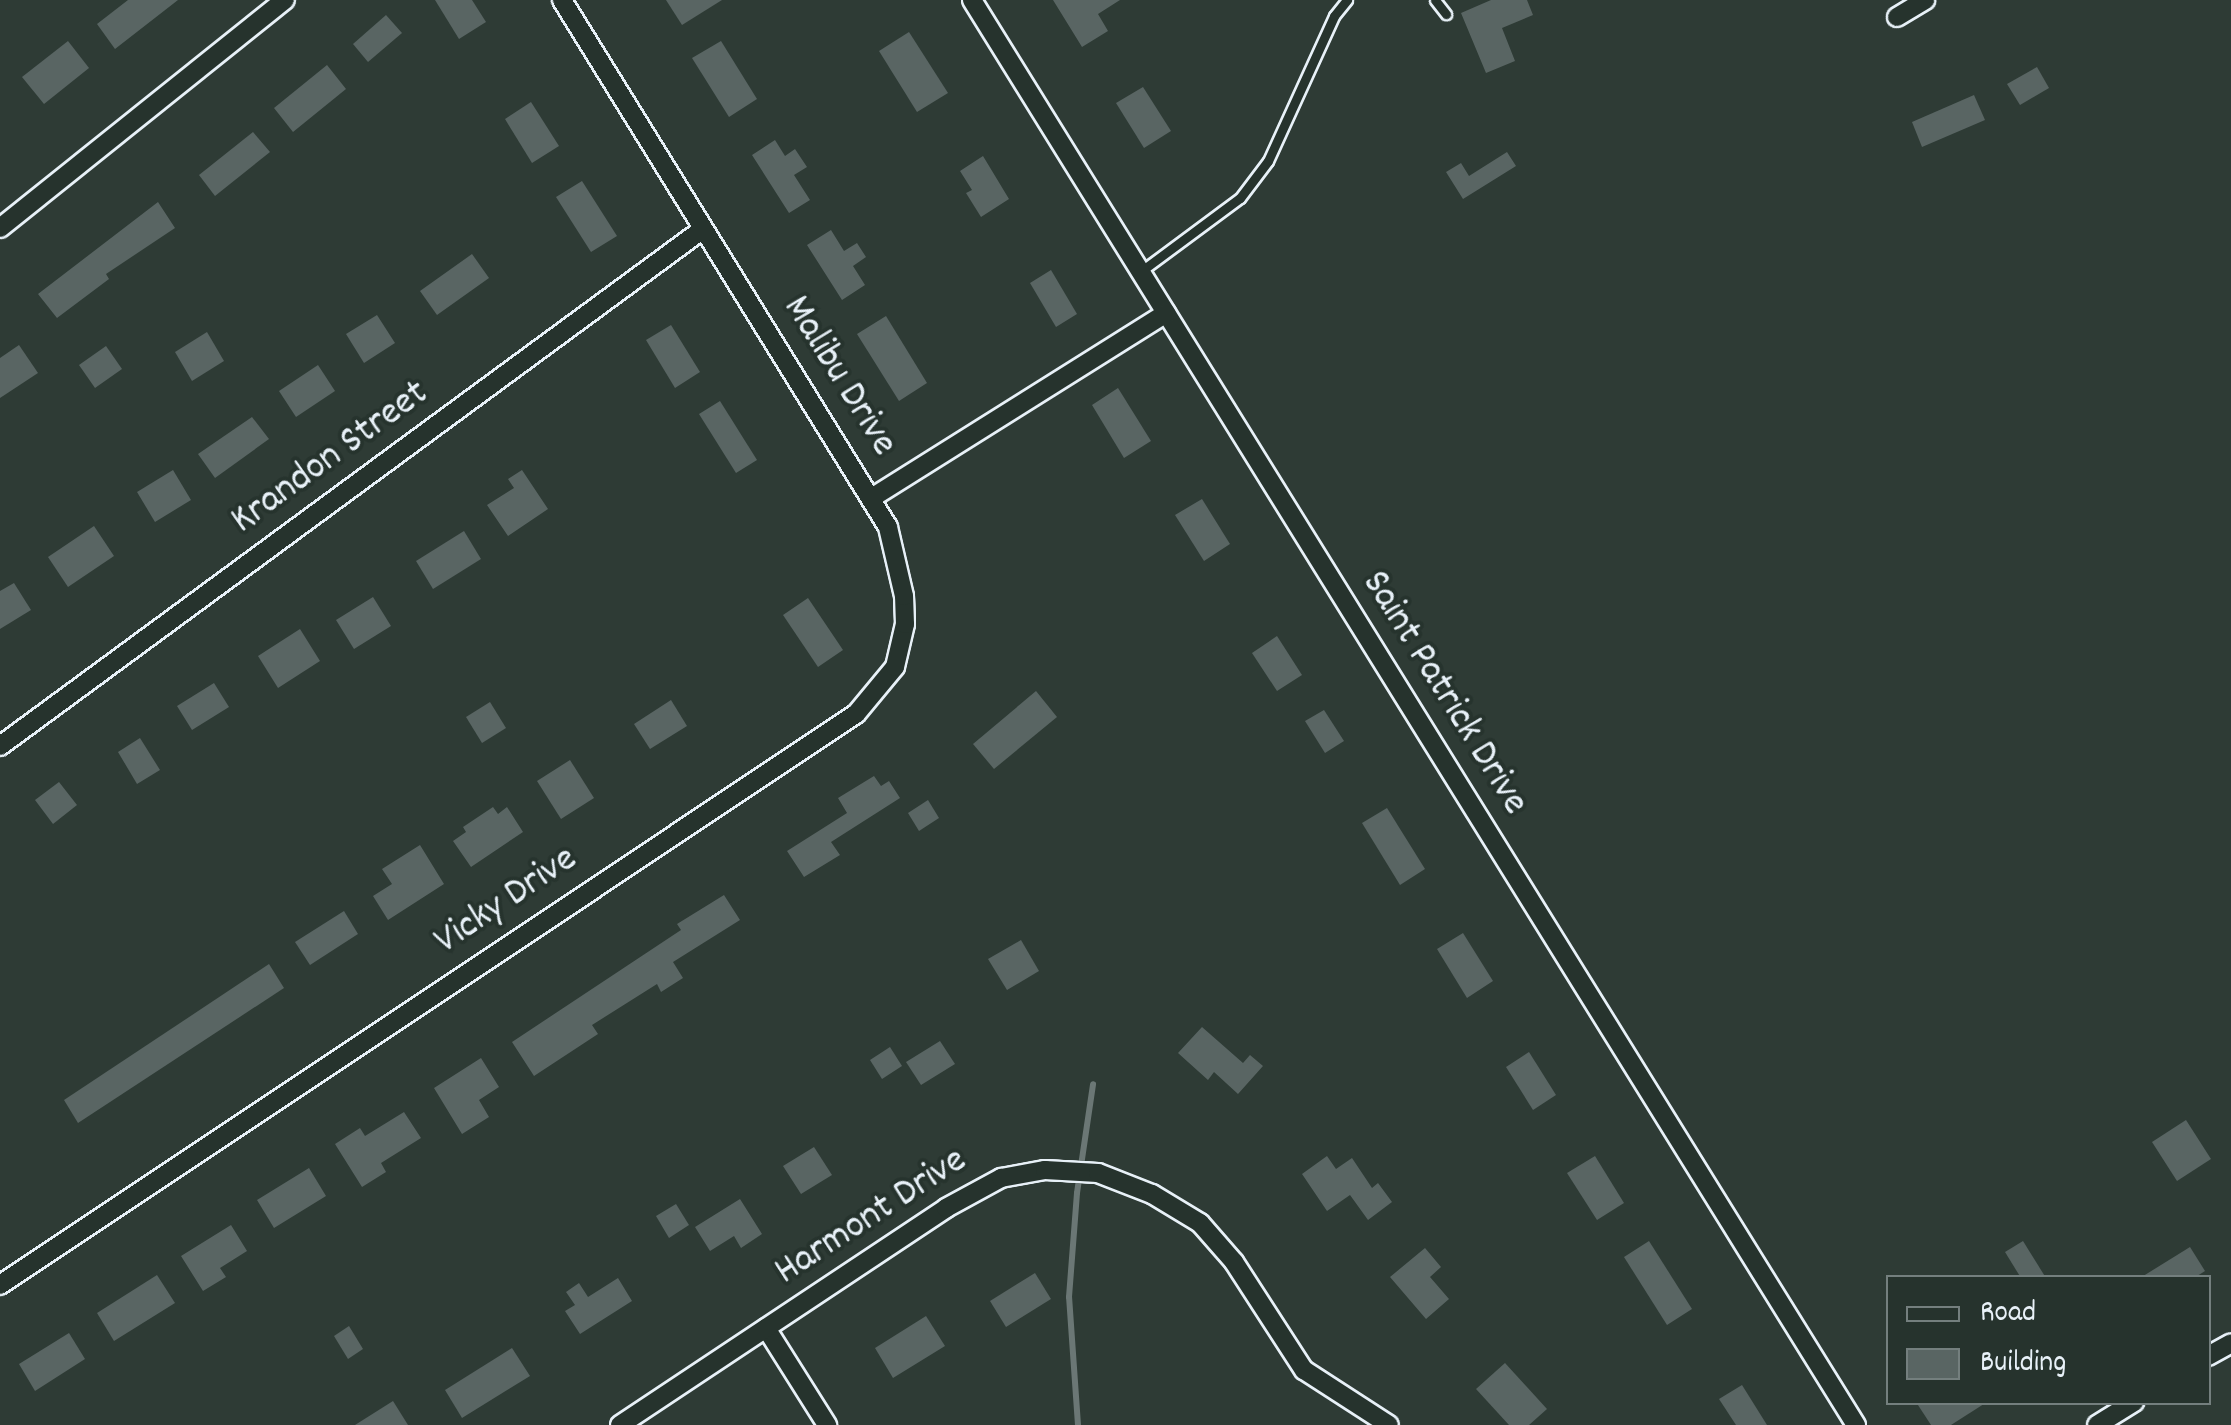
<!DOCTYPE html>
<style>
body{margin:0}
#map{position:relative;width:2231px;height:1425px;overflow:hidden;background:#2e3b35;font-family:Dekko,sans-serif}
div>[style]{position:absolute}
.stream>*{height:6px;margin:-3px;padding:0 3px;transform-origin:3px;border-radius:3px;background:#6b7775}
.building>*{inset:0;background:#596563}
.roads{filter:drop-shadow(2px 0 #e8f1f8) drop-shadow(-2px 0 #e8f1f8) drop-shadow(0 2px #e8f1f8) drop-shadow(0 -2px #e8f1f8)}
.lane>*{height:9px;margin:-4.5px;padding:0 4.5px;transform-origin:4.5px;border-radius:4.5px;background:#26332d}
.street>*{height:18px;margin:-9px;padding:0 9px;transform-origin:9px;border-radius:9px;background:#26332d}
span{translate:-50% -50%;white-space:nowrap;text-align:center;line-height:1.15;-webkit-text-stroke:8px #26332d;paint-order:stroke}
.street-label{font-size:40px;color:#e8f1f8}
.legend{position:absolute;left:1886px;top:1275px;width:325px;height:130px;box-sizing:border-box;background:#26332d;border:2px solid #747f7e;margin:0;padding:12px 18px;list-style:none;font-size:30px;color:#e8f1f8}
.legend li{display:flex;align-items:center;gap:20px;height:50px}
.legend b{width:50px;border:2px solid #747f7e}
</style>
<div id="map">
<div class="stream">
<i style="left:1078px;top:1425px;width:128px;rotate:-94deg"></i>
<i style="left:1069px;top:1297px;width:104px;rotate:-85.6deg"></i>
<i style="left:1077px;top:1193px;width:110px;rotate:-81.6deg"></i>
</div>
<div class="building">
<i style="clip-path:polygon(128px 0,178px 0,115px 49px,97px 24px)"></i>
<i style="clip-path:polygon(435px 0,472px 0,486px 22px,459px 39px)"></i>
<i style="clip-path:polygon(666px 0,722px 0,682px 25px)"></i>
<i style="clip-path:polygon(1053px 0,1120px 0,1098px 14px,1108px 31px,1082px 47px)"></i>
<i style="clip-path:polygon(1491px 0,1527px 0,1533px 15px,1502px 28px,1515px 61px,1486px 73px,1461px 13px)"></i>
<i style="clip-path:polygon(386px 15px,402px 33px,368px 62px,353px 44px)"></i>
<i style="clip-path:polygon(909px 32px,948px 93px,917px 112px,879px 51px)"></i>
<i style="clip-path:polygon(68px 41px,89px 68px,44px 104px,22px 77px)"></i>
<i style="clip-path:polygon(721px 41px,757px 99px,729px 117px,692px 58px)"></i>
<i style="clip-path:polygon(327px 65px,346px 89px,293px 132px,274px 108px)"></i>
<i style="clip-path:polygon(2037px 67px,2049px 88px,2020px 105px,2007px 84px)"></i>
<i style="clip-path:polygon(1143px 87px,1171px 131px,1144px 148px,1116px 103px)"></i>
<i style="clip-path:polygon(1974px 95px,1985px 120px,1922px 147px,1912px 122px)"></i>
<i style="clip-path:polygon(531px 102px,559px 146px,532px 163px,505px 119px)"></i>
<i style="clip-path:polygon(253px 132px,270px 152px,215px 196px,199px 175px)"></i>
<i style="clip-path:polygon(775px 140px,785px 156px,795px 149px,807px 167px,794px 175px,810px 200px,789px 213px,752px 155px)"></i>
<i style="clip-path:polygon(1507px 152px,1516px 166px,1463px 199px,1446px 172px,1461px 163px,1469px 176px)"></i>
<i style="clip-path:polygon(983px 156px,1009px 199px,981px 217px,966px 193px,972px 190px,960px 171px)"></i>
<i style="clip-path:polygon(582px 181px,617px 236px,591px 252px,556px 197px)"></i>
<i style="clip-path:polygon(158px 202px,175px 228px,106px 274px,109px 279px,57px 318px,38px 294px)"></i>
<i style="clip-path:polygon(831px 230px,844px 251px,857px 243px,866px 257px,853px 266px,865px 285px,842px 300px,807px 245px)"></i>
<i style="clip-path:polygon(472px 254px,489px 278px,437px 315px,420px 291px)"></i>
<i style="clip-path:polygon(1051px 270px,1077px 314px,1056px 327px,1030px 283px)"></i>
<i style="clip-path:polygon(377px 315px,395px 343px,364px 363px,346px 334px)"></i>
<i style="clip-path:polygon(886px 316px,927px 383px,899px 401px,857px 334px)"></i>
<i style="clip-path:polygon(671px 325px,700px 372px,675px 388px,646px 340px)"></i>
<i style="clip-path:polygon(207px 332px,224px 361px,192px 381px,175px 352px)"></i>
<i style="clip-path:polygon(19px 345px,38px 373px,0 398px,0 358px)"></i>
<i style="clip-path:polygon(106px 346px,122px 369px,95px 388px,79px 365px)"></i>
<i style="clip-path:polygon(318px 365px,335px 391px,296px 417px,279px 391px)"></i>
<i style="clip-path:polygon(1118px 388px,1151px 441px,1124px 458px,1092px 405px)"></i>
<i style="clip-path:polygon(720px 401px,757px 460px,736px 473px,699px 414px)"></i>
<i style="clip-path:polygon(252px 417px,269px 439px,215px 478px,198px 454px)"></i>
<i style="clip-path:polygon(173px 470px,191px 500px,155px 522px,137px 492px)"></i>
<i style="clip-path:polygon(522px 470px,548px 509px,508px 536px,487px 505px,514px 488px,508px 479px)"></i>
<i style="clip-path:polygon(1202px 499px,1230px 544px,1204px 561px,1175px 515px)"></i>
<i style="clip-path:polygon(94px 526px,114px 556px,68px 587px,48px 557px)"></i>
<i style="clip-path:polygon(464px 531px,481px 559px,433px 589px,416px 561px)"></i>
<i style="clip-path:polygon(14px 583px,31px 610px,0 629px,0 591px)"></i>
<i style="clip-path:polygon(373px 597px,391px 626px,354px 649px,336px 620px)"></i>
<i style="clip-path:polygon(808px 598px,843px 650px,818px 667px,783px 615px)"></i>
<i style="clip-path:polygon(300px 629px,320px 661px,278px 688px,258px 656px)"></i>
<i style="clip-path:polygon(1277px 636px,1302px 675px,1277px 691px,1252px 653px)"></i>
<i style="clip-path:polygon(214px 683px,229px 707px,192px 730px,177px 706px)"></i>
<i style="clip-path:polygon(1036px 691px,1057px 717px,994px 769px,973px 744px)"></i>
<i style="clip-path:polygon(671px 700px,687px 726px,650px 749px,634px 724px)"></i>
<i style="clip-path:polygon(490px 702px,506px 728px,482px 743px,466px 717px)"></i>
<i style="clip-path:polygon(1324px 710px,1344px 741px,1325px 753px,1305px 721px)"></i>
<i style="clip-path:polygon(140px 738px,160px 770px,137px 784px,118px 752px)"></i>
<i style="clip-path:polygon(570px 760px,594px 798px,561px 819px,537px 781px)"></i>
<i style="clip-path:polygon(874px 776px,881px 786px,889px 781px,900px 798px,831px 842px,840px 855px,804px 877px,787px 851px,847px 813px,838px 798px)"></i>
<i style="clip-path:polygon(59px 782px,77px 805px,53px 824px,35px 800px)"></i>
<i style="clip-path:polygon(928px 800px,939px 818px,919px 831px,908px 813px)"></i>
<i style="clip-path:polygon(493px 807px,498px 814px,507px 807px,523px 832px,471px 867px,453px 841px,466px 832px,463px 827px)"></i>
<i style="clip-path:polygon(1387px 808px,1425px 869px,1400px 885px,1362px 823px)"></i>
<i style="clip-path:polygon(420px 845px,444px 884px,388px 920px,373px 896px,392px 884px,382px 869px)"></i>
<i style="clip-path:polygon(724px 895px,740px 920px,673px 962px,683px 978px,661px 992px,657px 984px,592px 1025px,598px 1034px,534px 1076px,512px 1042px,681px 930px,677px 924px)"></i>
<i style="clip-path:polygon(344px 911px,358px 934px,310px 965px,295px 942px)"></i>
<i style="clip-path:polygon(1463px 933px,1493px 981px,1467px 998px,1437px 949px)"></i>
<i style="clip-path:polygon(1021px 940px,1039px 971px,1007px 990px,988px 959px)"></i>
<i style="clip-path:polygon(269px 964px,284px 988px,78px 1123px,64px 1100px)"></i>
<i style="clip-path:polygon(1202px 1027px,1243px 1063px,1250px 1055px,1263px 1066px,1238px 1094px,1214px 1072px,1208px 1080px,1178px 1053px)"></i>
<i style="clip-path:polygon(940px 1041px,955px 1064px,921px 1085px,906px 1062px)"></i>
<i style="clip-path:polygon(890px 1047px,902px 1066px,882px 1079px,870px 1060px)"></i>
<i style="clip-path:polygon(1529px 1052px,1556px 1095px,1533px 1110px,1506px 1067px)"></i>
<i style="clip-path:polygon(481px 1058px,499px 1087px,479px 1100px,489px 1117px,462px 1134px,434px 1088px)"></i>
<i style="clip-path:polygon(404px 1112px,421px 1138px,381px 1163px,386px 1172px,362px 1187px,335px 1144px,360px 1128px,365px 1136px)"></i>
<i style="clip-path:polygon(2186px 1120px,2211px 1159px,2177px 1181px,2152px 1142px)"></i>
<i style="clip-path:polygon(814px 1147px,832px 1175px,801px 1194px,783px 1166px)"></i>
<i style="clip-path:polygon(1327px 1156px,1336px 1169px,1352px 1158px,1372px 1188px,1378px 1183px,1392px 1202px,1368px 1220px,1350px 1195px,1327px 1211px,1302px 1174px)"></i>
<i style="clip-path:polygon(1595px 1156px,1624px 1203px,1597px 1220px,1567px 1173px)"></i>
<i style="clip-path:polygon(309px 1168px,326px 1196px,274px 1228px,257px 1200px)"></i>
<i style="clip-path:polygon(740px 1199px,762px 1234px,741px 1248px,734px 1236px,710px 1251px,695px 1227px)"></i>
<i style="clip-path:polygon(676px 1204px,689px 1225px,669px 1238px,656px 1216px)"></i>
<i style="clip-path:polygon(231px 1225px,247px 1251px,220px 1268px,226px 1277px,203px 1291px,181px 1256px)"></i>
<i style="clip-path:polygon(1649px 1241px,1692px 1309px,1667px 1325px,1624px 1257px)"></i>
<i style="clip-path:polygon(2023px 1241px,2046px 1278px,2021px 1278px,2005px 1252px)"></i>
<i style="clip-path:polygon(2190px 1247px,2205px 1271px,2194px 1278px,2140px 1278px)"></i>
<i style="clip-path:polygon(1425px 1248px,1441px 1267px,1430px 1277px,1449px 1299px,1426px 1319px,1390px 1277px)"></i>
<i style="clip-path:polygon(1035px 1273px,1051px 1299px,1006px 1327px,990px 1301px)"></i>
<i style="clip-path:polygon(157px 1275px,175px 1303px,114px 1341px,97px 1313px)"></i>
<i style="clip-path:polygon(618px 1278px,632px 1301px,580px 1334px,565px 1311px,575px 1305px,566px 1292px,579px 1283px,588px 1297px)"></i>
<i style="clip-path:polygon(926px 1316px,945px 1346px,893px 1378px,875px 1348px)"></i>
<i style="clip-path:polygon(349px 1326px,363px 1349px,348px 1359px,334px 1336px)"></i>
<i style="clip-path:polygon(69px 1333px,85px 1359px,35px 1391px,19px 1364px)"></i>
<i style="clip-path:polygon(512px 1348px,530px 1376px,462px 1418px,445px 1390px)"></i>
<i style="clip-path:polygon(1505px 1363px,1547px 1409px,1529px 1425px,1509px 1425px,1476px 1389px)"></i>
<i style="clip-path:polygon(1742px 1385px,1767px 1425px,1736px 1425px,1719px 1399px)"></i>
<i style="clip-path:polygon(393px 1401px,408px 1425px,355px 1425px)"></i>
<i style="clip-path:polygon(1916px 1402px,1987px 1402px,1951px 1425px,1931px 1425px)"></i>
</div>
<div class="roads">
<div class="lane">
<i style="left:1435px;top:0;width:18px;rotate:52deg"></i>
<i style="left:1140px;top:272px;width:124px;rotate:-36.5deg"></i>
<i style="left:1240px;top:198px;width:46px;rotate:-52.9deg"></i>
<i style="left:1268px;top:161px;width:159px;rotate:-65.5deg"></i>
<i style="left:1334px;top:16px;width:21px;rotate:-51deg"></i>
</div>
<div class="street">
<i style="left:972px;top:0;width:1677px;rotate:58.19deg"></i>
<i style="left:1897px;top:17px;width:33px;rotate:-31deg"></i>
<i style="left:0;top:228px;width:365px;rotate:-38.7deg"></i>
<i style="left:873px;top:497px;width:346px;rotate:-32.1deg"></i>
<i style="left:0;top:746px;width:873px;rotate:-36.33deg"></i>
<i style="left:0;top:1285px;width:1029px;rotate:-33.71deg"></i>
<i style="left:856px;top:714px;width:61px;rotate:-50.3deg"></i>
<i style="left:895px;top:667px;width:44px;rotate:-76.9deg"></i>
<i style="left:905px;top:624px;width:28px;rotate:-92deg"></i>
<i style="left:904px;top:596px;width:71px;rotate:-103.1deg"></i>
<i style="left:888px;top:527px;width:620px;rotate:-121.74deg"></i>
<i style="left:766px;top:1328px;width:115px;rotate:57.8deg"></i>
<i style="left:2208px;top:1356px;width:26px;rotate:-29deg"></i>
<i style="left:620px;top:1425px;width:392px;rotate:-33.6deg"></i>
<i style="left:946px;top:1208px;width:63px;rotate:-28.6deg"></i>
<i style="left:1001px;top:1178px;width:45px;rotate:-10.3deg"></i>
<i style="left:1045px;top:1170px;width:53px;rotate:3.2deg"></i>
<i style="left:1098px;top:1173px;width:58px;rotate:21.3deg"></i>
<i style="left:1152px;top:1194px;width:56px;rotate:31.1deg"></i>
<i style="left:1200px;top:1223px;width:52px;rotate:48.9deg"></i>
<i style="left:1234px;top:1262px;width:129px;rotate:57.1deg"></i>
<i style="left:1304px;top:1370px;width:101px;rotate:32.9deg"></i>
<i style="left:2097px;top:1425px;width:44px;rotate:-31.9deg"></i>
</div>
</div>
<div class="street-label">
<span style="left:838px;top:377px;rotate:58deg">Malibu Drive</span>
<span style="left:331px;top:459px;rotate:-36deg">Krandon Street</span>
<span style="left:1443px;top:694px;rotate:58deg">Saint Patrick Drive</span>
<span style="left:507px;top:902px;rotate:-34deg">Vicky Drive</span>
<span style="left:872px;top:1218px;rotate:-33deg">Harmont Drive</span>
</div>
<ul class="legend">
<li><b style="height:12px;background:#26332d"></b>Road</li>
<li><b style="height:28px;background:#596563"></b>Building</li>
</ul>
</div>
